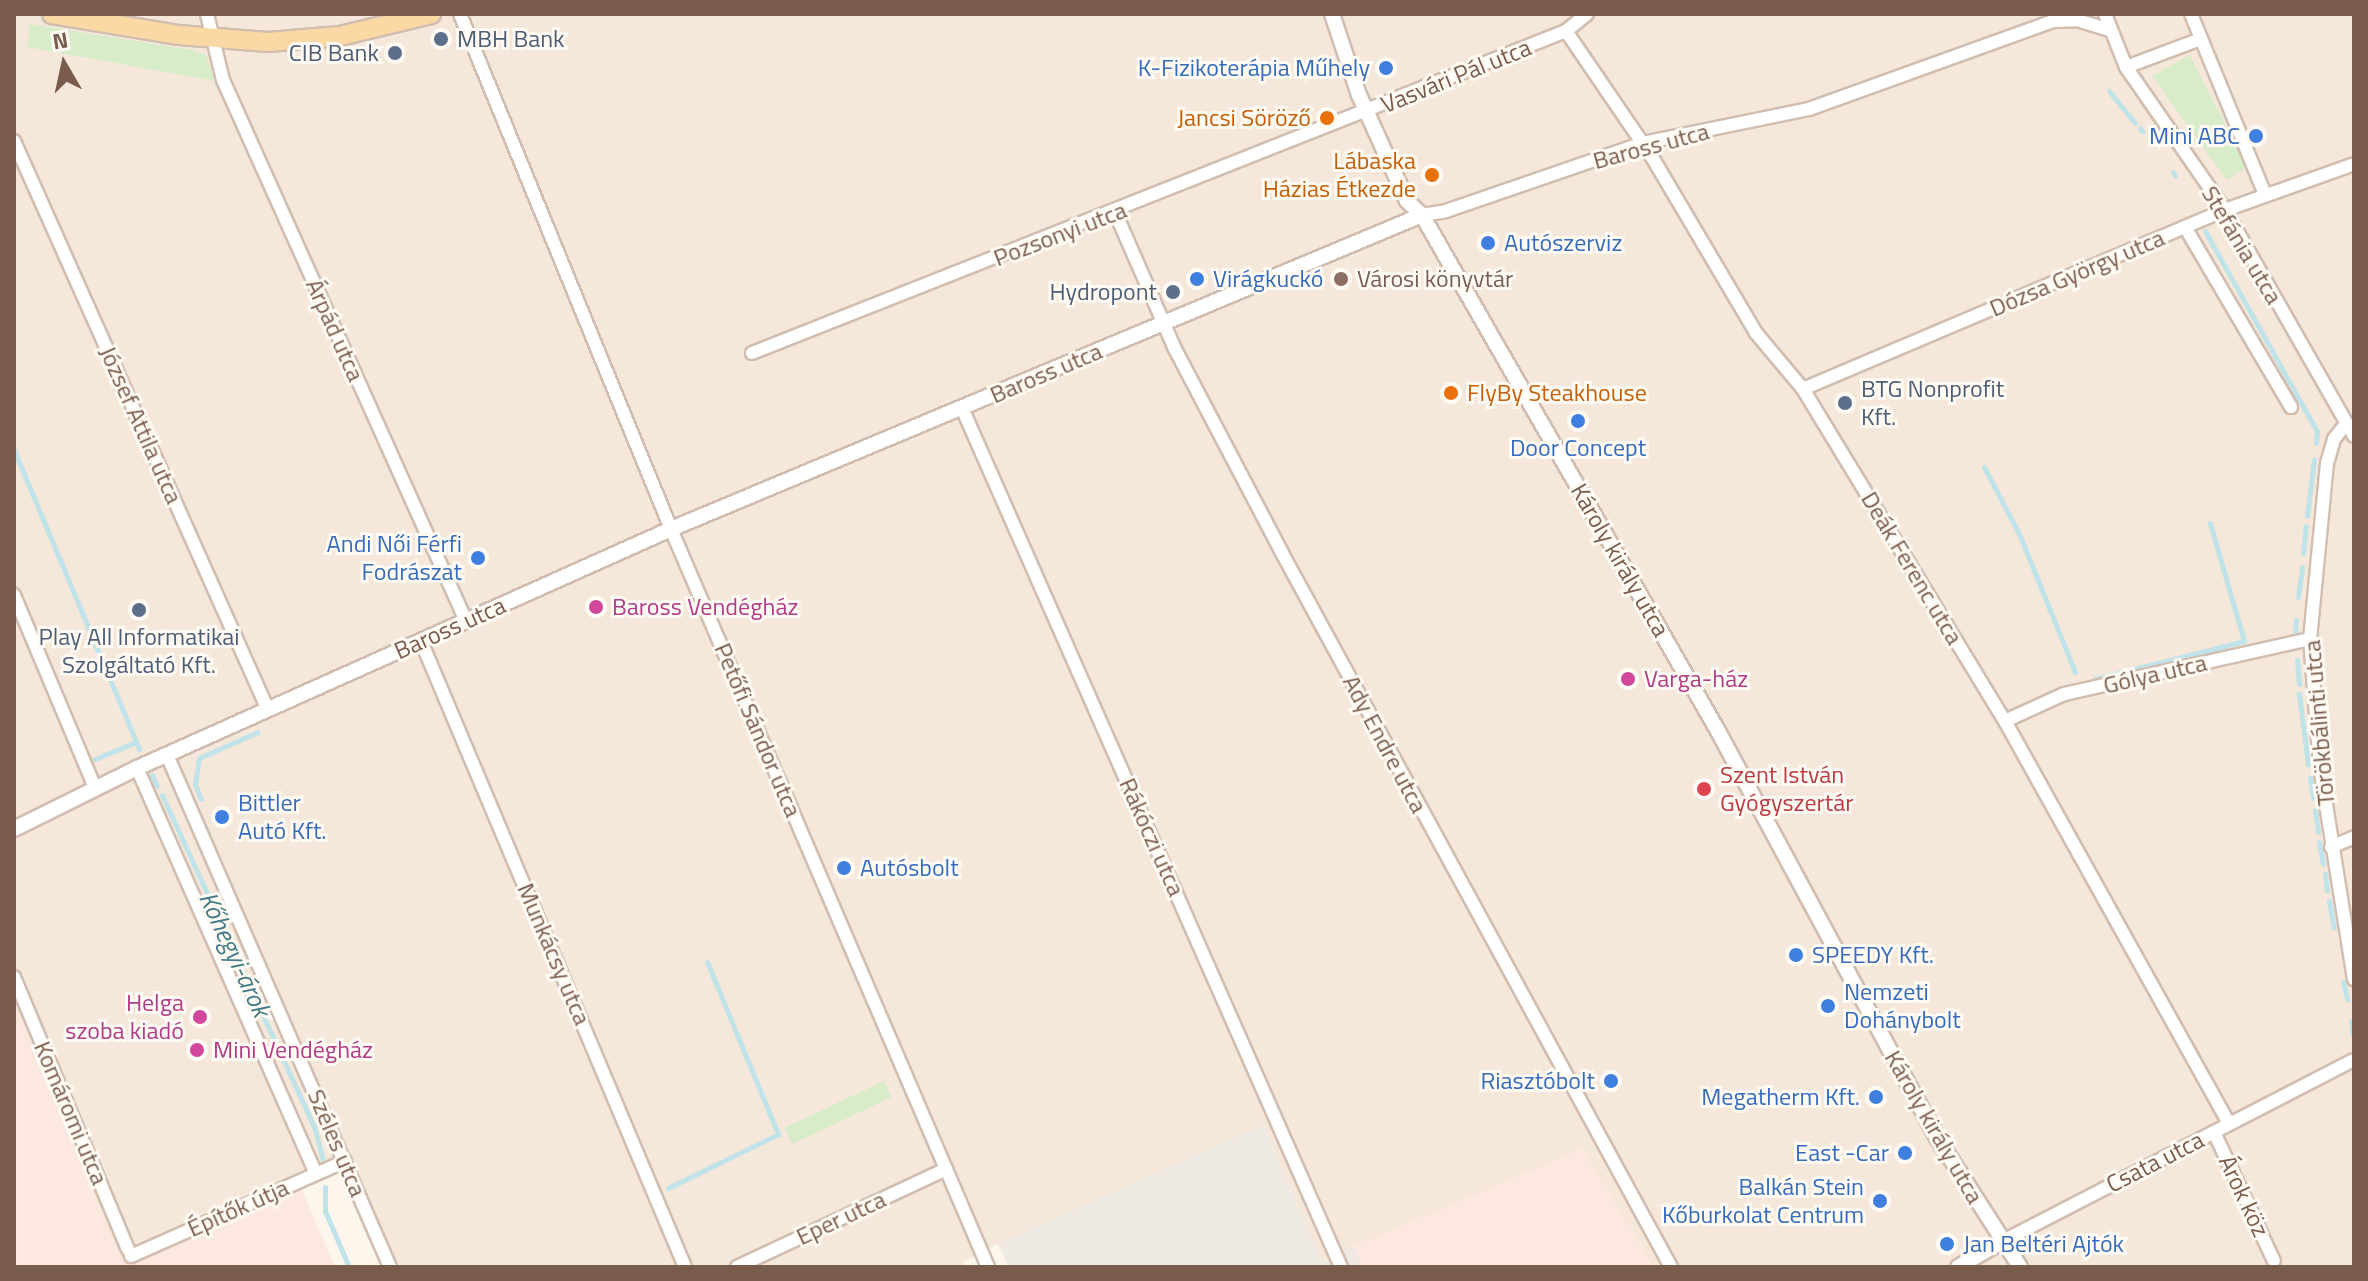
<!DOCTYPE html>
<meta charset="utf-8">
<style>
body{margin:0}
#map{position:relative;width:2368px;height:1281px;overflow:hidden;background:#fdf6ec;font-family:"Titillium Web",sans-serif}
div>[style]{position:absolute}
.residential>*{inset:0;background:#f5e8da}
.commercial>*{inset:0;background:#fde8e0}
.industrial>*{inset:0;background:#efe9e4}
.green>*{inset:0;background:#d8ecc9}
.stream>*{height:5px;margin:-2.5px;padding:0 2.5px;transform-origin:2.5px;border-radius:2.5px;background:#bfe3e8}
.roads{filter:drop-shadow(2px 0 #d1beb0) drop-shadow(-2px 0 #d1beb0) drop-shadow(0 2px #d1beb0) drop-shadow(0 -2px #d1beb0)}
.minor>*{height:12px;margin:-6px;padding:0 6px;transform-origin:6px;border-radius:6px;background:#fff}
.tertiary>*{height:14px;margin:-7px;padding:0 7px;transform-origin:7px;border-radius:7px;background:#fff}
.primary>*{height:18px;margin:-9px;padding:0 9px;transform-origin:9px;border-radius:9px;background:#fbd9a5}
.dots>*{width:22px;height:22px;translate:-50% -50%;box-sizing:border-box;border:4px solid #fffaf3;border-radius:50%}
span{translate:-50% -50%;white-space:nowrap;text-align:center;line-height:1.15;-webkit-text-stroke:6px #fffaf3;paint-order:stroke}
.service-label{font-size:24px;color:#4e5e75}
.left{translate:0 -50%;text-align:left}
.right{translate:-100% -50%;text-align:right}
.shop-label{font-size:24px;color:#366cbe}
.street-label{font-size:24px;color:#7a5c4d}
.food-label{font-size:24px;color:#c56008}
.education-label{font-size:24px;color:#785e54}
.hotel-label{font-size:24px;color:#b23c85}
.health-label{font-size:24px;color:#be3a42}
.water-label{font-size:26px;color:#437c86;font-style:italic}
.frame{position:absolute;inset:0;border:16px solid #7a5c4d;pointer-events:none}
.north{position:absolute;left:24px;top:24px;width:80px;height:80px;-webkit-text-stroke:6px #fffaf3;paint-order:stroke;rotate:351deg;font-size:22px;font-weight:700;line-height:32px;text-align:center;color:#7a5c4d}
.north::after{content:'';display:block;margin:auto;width:28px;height:36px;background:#7a5c4d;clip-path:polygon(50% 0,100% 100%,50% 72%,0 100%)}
</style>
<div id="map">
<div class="residential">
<i style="clip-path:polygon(14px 14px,2354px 14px,2354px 1267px,1653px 1267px,1582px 1149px,1321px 1261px,1263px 1125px,998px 1244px,963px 1262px,965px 1267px,394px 1267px,346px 1154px,118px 1253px,14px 1003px)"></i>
</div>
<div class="commercial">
<i style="clip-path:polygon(14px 1003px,118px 1253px,296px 1176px,335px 1267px,14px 1267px)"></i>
<i style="clip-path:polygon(1582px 1149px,1653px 1267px,1362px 1267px,1354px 1246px)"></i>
</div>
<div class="industrial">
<i style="clip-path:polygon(1263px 1125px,1321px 1261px,1354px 1246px,1362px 1267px,1009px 1267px,998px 1244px)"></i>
</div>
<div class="green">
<i style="clip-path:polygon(30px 24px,193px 50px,206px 55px,215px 81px,27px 47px)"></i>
<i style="clip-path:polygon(2190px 55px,2247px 167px,2227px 180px,2152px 76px)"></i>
<i style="clip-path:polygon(884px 1081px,892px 1097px,792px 1144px,784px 1128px)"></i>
</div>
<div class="stream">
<i style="left:2109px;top:91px;width:41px;rotate:50.9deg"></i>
<i style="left:2140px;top:128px;width:4px;rotate:56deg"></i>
<i style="left:2173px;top:172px;width:4px;rotate:63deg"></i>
<i style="left:2205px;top:231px;width:229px;rotate:60.8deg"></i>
<i style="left:2317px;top:431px;width:12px;rotate:95deg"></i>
<i style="left:14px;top:450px;width:324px;rotate:67.3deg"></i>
<i style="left:1984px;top:467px;width:78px;rotate:62.4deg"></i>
<i style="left:2020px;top:536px;width:147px;rotate:68deg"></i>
<i style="left:2307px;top:516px;width:57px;rotate:-83deg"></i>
<i style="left:2303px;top:553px;width:27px;rotate:-84deg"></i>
<i style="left:2298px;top:597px;width:30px;rotate:-82deg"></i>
<i style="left:2295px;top:631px;width:11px;rotate:-85deg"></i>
<i style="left:2297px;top:660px;width:24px;rotate:85deg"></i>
<i style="left:2095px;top:679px;width:154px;rotate:-14.3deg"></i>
<i style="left:2244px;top:641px;width:123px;rotate:-106.1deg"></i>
<i style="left:2299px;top:694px;width:71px;rotate:82.7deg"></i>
<i style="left:95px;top:759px;width:44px;rotate:-22.5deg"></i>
<i style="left:152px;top:775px;width:12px;rotate:66deg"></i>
<i style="left:2310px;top:778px;width:20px;rotate:81deg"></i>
<i style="left:162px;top:795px;width:367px;rotate:65.4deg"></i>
<i style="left:315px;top:1129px;width:30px;rotate:76deg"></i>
<i style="left:201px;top:799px;width:16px;rotate:-112deg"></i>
<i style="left:195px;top:784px;width:26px;rotate:-81deg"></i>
<i style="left:199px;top:758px;width:64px;rotate:-23.8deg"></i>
<i style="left:2315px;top:810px;width:22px;rotate:82deg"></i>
<i style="left:2319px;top:842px;width:22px;rotate:80deg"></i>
<i style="left:2325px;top:874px;width:17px;rotate:83deg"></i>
<i style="left:2329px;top:901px;width:27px;rotate:80deg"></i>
<i style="left:2343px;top:982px;width:18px;rotate:77deg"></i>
<i style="left:2351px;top:1021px;width:14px;rotate:82deg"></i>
<i style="left:325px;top:1187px;width:24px;rotate:90deg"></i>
<i style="left:325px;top:1211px;width:61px;rotate:66.8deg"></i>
<i style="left:668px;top:1188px;width:123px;rotate:-26.1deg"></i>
<i style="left:778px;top:1134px;width:186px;rotate:-112.4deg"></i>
</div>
<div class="roads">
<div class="minor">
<i style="left:207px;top:14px;width:68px;rotate:76.4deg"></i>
<i style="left:223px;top:80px;width:593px;rotate:65.81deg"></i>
<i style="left:460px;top:14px;width:557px;rotate:67.72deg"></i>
<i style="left:671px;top:529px;width:803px;rotate:66.75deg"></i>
<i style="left:2105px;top:14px;width:57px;rotate:68.4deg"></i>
<i style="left:2126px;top:67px;width:174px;rotate:55.3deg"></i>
<i style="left:2225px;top:210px;width:260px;rotate:60.3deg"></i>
<i style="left:2191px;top:14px;width:195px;rotate:67.7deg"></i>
<i style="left:1566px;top:31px;width:153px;rotate:55.7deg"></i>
<i style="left:1652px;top:157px;width:204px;rotate:59.4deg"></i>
<i style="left:1756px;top:333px;width:73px;rotate:50deg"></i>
<i style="left:1803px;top:389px;width:389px;rotate:58.7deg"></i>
<i style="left:2005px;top:721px;width:461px;rotate:60.9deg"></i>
<i style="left:2126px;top:67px;width:80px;rotate:-20.5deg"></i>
<i style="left:14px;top:141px;width:623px;rotate:65.94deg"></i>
<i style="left:1115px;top:212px;width:147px;rotate:66.4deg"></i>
<i style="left:1174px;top:347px;width:233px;rotate:62.3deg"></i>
<i style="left:1282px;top:553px;width:813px;rotate:61.42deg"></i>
<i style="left:1422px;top:215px;width:24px;rotate:-9deg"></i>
<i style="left:1446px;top:211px;width:208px;rotate:-19deg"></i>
<i style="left:1643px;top:143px;width:169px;rotate:-11.6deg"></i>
<i style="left:1809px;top:109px;width:260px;rotate:-19.8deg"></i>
<i style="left:2054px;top:21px;width:23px;rotate:-2deg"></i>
<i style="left:2077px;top:20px;width:34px;rotate:17deg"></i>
<i style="left:2185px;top:227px;width:209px;rotate:59.5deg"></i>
<i style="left:752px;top:353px;width:875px;rotate:-21.58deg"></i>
<i style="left:1566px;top:31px;width:27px;rotate:-39deg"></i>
<i style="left:1803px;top:389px;width:458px;rotate:-23deg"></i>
<i style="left:2225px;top:210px;width:137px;rotate:-19.6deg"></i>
<i style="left:962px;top:408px;width:939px;rotate:66.19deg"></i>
<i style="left:2346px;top:424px;width:19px;rotate:129deg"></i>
<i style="left:2334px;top:439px;width:25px;rotate:106deg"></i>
<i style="left:2327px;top:463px;width:177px;rotate:95.5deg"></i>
<i style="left:2310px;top:639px;width:128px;rotate:85.5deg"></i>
<i style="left:2320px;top:767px;width:215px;rotate:80.9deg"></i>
<i style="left:14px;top:595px;width:209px;rotate:67.2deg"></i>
<i style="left:421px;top:641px;width:679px;rotate:67.13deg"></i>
<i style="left:2005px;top:721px;width:65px;rotate:-24.6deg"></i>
<i style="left:2064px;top:694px;width:252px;rotate:-12.6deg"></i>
<i style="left:167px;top:755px;width:558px;rotate:66.46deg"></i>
<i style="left:137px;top:768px;width:443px;rotate:66.2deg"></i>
<i style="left:2331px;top:847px;width:25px;rotate:-23deg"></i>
<i style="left:14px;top:977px;width:295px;rotate:67.3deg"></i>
<i style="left:2214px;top:1132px;width:142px;rotate:65.1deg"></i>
<i style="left:2001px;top:1242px;width:397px;rotate:-27.3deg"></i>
<i style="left:131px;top:1256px;width:234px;rotate:-23.9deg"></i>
<i style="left:737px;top:1267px;width:231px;rotate:-25.1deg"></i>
</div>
<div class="tertiary">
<i style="left:1332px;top:14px;width:85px;rotate:71.6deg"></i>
<i style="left:1359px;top:95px;width:116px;rotate:65.6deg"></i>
<i style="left:1407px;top:201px;width:21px;rotate:43deg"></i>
<i style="left:1422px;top:215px;width:595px;rotate:60.16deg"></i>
<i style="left:1718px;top:731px;width:460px;rotate:61.7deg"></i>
<i style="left:1936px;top:1136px;width:156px;rotate:57.3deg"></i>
<i style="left:14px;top:829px;width:137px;rotate:-26.4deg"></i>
<i style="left:137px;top:768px;width:585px;rotate:-24.11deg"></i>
<i style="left:671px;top:529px;width:814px;rotate:-22.69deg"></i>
<i style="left:1958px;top:1267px;width:50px;rotate:-30.2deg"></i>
</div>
<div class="primary">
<i style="left:52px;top:14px;width:129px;rotate:9.4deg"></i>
<i style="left:179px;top:35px;width:89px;rotate:4.5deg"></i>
<i style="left:268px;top:42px;width:72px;rotate:-4.8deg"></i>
<i style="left:340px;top:36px;width:94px;rotate:-13.6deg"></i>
</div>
</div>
<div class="dots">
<i style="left:441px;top:39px;background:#5c6f8a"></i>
<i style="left:395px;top:53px;background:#5c6f8a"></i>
<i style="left:1386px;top:68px;background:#3f7fe0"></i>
<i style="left:1327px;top:118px;background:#e8710a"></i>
<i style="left:2256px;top:136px;background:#3f7fe0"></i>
<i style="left:1432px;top:175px;background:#e8710a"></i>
<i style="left:1488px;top:243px;background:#3f7fe0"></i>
<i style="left:1197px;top:279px;background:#3f7fe0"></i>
<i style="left:1341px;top:279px;background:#8d6e63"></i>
<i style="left:1173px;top:292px;background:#5c6f8a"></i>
<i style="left:1451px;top:393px;background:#e8710a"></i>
<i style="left:1845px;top:403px;background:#5c6f8a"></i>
<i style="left:1578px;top:421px;background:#3f7fe0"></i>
<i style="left:478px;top:558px;background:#3f7fe0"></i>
<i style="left:596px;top:607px;background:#d1479c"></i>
<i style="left:139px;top:610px;background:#5c6f8a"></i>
<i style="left:1628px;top:679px;background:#d1479c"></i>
<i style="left:1704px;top:789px;background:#e0444e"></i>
<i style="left:222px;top:817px;background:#3f7fe0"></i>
<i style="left:844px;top:868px;background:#3f7fe0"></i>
<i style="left:1796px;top:955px;background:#3f7fe0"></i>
<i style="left:1828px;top:1006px;background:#3f7fe0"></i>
<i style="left:200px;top:1017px;background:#d1479c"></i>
<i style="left:197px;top:1050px;background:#d1479c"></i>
<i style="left:1611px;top:1081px;background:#3f7fe0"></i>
<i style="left:1876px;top:1097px;background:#3f7fe0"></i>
<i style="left:1905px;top:1153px;background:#3f7fe0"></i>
<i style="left:1880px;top:1201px;background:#3f7fe0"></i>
<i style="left:1947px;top:1244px;background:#3f7fe0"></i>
</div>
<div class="service-label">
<span class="left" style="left:457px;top:39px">MBH Bank</span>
<span class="right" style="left:379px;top:53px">CIB Bank</span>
<span class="right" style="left:1157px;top:292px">Hydropont</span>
<span class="left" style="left:1861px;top:403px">BTG Nonprofit<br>Kft.</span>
<span style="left:139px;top:651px">Play All Informatikai<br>Szolgáltató Kft.</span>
</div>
<div class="shop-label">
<span class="right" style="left:1370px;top:68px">K-Fizikoterápia Műhely</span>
<span class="right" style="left:2240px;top:136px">Mini ABC</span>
<span class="left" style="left:1504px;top:243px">Autószerviz</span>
<span class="left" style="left:1213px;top:279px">Virágkuckó</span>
<span style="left:1578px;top:448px">Door Concept</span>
<span class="right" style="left:462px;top:558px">Andi Női Férfi<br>Fodrászat</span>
<span class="left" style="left:238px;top:817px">Bittler<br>Autó Kft.</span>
<span class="left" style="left:860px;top:868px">Autósbolt</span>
<span class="left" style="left:1812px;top:955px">SPEEDY Kft.</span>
<span class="left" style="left:1844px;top:1006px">Nemzeti<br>Dohánybolt</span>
<span class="right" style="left:1595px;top:1081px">Riasztóbolt</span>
<span class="right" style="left:1860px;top:1097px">Megatherm Kft.</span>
<span class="right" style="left:1889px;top:1153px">East -Car</span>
<span class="right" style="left:1864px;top:1201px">Balkán Stein<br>Kőburkolat Centrum</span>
<span class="left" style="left:1963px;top:1244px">Jan Beltéri Ajtók</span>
</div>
<div class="street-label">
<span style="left:1456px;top:76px;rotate:-22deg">Vasvári Pál utca</span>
<span style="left:1651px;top:146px;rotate:-15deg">Baross utca</span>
<span style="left:1060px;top:234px;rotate:-21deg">Pozsonyi utca</span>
<span style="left:2242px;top:245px;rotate:59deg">Stefánia utca</span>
<span style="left:2077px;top:273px;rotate:-23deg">Dózsa György utca</span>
<span style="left:335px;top:330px;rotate:66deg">Árpád utca</span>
<span style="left:1046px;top:373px;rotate:-23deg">Baross utca</span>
<span style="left:141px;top:425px;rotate:66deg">József Attila utca</span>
<span style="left:1620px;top:560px;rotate:60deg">Károly király utca</span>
<span style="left:1912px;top:568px;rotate:59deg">Deák Ferenc utca</span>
<span style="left:450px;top:628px;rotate:-24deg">Baross utca</span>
<span style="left:2155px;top:674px;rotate:-13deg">Gólya utca</span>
<span style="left:2319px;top:723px;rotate:-95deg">Törökbálinti utca</span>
<span style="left:758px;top:730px;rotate:67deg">Petőfi Sándor utca</span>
<span style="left:1385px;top:744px;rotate:62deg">Ady Endre utca</span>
<span style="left:1152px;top:837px;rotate:66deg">Rákóczi utca</span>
<span style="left:554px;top:954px;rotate:67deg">Munkácsy utca</span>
<span style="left:71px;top:1113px;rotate:67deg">Komáromi utca</span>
<span style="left:1934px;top:1127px;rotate:60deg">Károly király utca</span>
<span style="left:337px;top:1143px;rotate:67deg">Széles utca</span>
<span style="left:2155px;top:1162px;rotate:-27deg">Csata utca</span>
<span style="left:2244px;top:1196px;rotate:65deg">Árok köz</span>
<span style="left:238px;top:1208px;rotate:-24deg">Építők útja</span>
<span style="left:841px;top:1218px;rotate:-25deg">Eper utca</span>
</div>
<div class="food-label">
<span class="right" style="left:1311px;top:118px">Jancsi Söröző</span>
<span class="right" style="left:1416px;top:175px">Lábaska<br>Házias Étkezde</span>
<span class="left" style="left:1467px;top:393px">FlyBy Steakhouse</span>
</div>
<div class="education-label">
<span class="left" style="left:1357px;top:279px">Városi könyvtár</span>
</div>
<div class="hotel-label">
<span class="left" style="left:612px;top:607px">Baross Vendégház</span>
<span class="left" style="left:1644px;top:679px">Varga-ház</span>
<span class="right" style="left:184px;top:1017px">Helga<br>szoba kiadó</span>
<span class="left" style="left:213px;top:1050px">Mini Vendégház</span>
</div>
<div class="health-label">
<span class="left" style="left:1720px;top:789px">Szent István<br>Gyógyszertár</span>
</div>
<div class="water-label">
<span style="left:235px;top:954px;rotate:65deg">Kőhegyi-árok</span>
</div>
<div class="frame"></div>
<div class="north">N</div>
</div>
